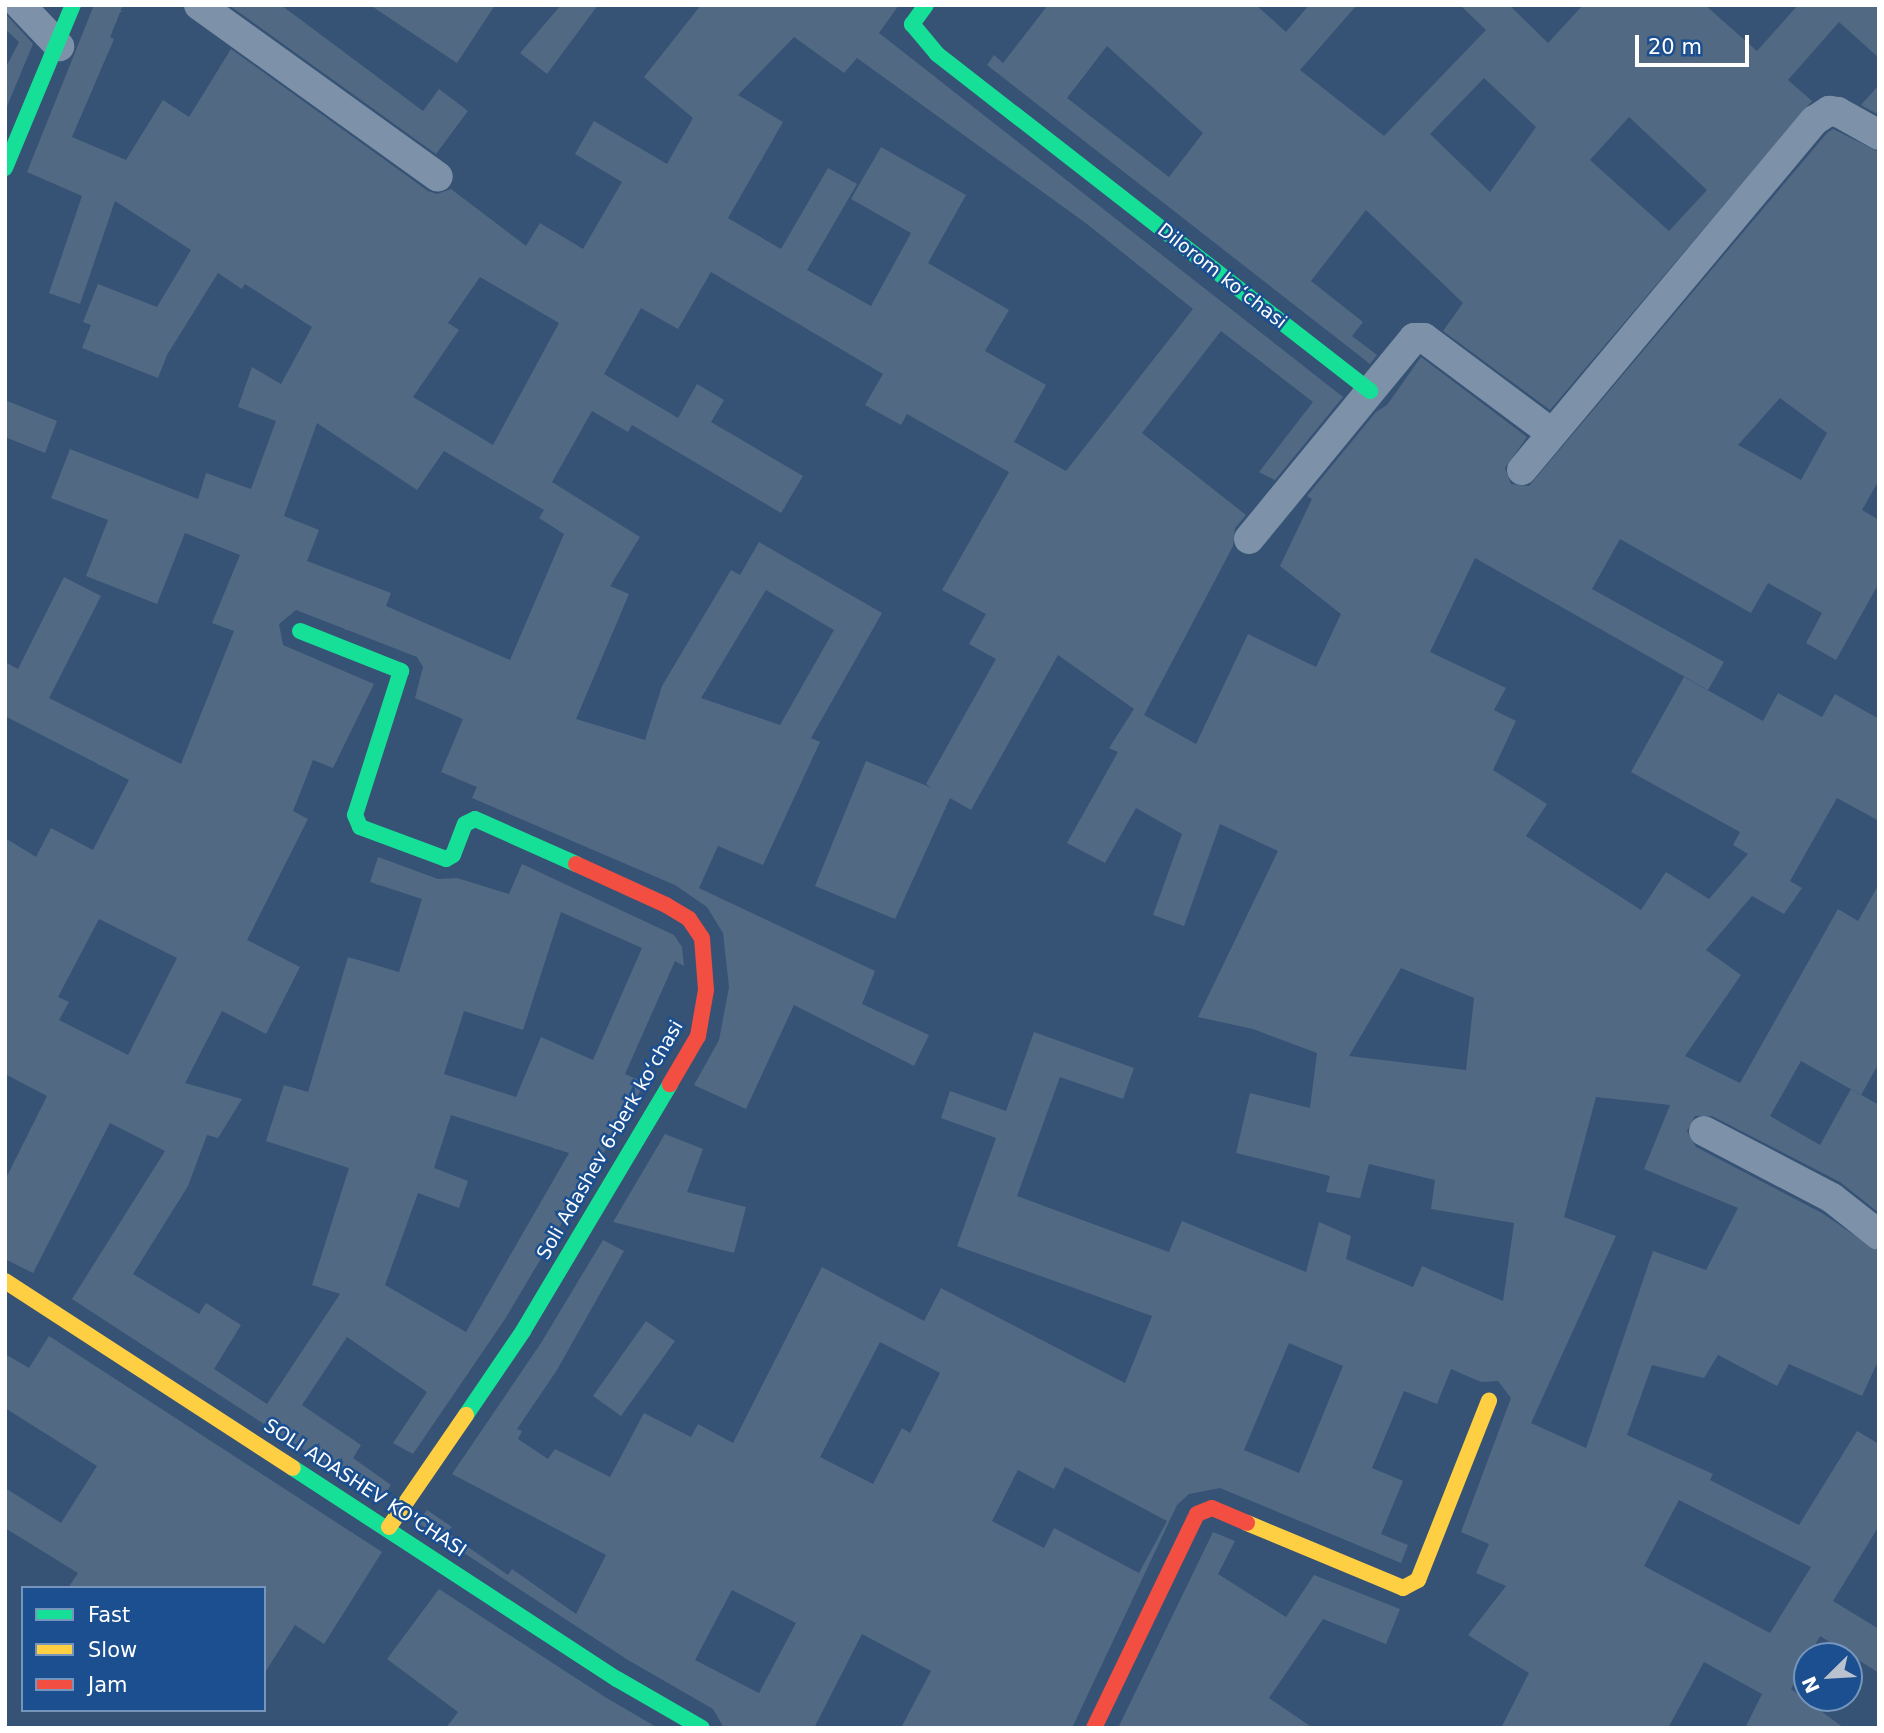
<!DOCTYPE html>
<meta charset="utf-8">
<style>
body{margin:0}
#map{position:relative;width:1884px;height:1733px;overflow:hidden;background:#365274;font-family:"DejaVu Sans",sans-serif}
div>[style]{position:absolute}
.building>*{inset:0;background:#526984}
.street>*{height:30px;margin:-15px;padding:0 15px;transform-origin:15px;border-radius:15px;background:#7d92a8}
.fast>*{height:16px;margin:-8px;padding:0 8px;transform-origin:8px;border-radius:8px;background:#16e098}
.slow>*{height:16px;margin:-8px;padding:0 8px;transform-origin:8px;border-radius:8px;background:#ffcf43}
.jam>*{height:16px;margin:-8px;padding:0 8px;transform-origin:8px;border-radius:8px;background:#f24e42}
span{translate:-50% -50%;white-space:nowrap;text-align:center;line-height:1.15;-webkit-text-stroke:5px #1b4f8f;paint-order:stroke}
.street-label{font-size:19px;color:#fff}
.frame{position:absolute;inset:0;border:7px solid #fff;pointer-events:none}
.legend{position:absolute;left:21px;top:1586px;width:245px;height:126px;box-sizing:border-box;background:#1b4f8f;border:2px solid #7695bc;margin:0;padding:9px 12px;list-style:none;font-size:21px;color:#fff}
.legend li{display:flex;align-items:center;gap:14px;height:35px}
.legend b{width:35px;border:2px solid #7695bc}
.north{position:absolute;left:1793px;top:1642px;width:70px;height:70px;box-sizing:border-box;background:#1b4f8f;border:2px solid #7695bc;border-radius:50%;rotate:246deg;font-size:19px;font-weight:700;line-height:28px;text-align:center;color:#fff}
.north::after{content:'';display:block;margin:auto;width:24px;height:32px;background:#b9c2ce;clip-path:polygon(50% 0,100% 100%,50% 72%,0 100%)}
.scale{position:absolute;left:1635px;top:35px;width:114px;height:32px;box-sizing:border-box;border:4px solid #fff;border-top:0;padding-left:9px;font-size:21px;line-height:24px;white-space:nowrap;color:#fff;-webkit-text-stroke:5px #1b4f8f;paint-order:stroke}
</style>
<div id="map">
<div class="building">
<i style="clip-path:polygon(evenodd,94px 5px,123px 5px,110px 37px,114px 39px,72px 137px,126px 160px,163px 100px,189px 117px,231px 49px,428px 191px,437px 194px,451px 189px,526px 246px,540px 223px,583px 249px,622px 182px,575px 154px,594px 121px,667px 164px,693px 118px,644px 77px,701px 5px,899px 5px,879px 33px,1343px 397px,1275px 480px,1259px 472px,1313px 402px,1221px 331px,1142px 433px,1246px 515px,1235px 528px,1233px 546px,1144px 715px,1196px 744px,1248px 634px,1316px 667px,1341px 614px,1280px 566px,1312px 499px,1307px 496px,1376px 412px,1387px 405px,1421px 357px,1527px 437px,1505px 468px,1511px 484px,1529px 486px,1827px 133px,1833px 129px,1879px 152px,1879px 480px,1862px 510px,1879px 520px,1879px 583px,1836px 660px,1806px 643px,1822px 613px,1768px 583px,1751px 613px,1620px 539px,1592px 589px,1724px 662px,1708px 690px,1475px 558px,1430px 652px,1506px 688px,1494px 710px,1516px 721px,1493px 770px,1547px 804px,1526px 836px,1641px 910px,1666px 872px,1709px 899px,1748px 854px,1733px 845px,1740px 832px,1631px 772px,1684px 677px,1763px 721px,1778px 693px,1822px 717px,1835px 694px,1879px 719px,1879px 821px,1837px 798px,1790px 881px,1802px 888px,1784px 914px,1752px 896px,1706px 950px,1741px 975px,1685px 1056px,1740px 1083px,1838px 909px,1858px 921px,1879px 884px,1879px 1063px,1861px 1095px,1801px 1061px,1770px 1116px,1820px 1145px,1851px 1089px,1879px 1105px,1879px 1213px,1840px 1182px,1712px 1116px,1695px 1116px,1687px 1131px,1696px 1147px,1822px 1213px,1879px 1252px,1879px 1359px,1862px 1396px,1789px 1364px,1777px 1386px,1718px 1355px,1704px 1378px,1652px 1365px,1627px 1435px,1713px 1474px,1710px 1480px,1799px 1525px,1857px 1431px,1879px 1444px,1879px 1526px,1833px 1601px,1879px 1629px,1879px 1673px,1820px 1636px,1791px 1689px,1844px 1728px,1745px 1728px,1762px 1694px,1704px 1662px,1668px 1728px,1501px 1728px,1529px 1673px,1468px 1635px,1506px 1586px,1476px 1573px,1489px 1544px,1461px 1532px,1511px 1398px,1498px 1381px,1481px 1382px,1451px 1369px,1437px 1404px,1404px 1391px,1372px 1468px,1403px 1481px,1381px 1534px,1408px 1545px,1401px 1563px,1220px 1488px,1189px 1494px,1177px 1505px,1072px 1728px,901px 1728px,931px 1671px,862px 1634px,814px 1728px,724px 1728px,713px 1709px,628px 1660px,418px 1523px,427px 1510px,452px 1527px,448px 1533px,508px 1575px,512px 1569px,576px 1614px,606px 1555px,452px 1474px,541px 1343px,603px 1240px,624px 1251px,557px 1370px,517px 1429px,522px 1431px,518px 1439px,548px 1459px,555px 1449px,610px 1477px,644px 1413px,691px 1437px,698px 1424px,733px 1443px,822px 1267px,924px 1321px,941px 1288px,1125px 1383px,1152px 1316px,957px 1246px,996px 1138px,941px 1118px,950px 1091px,1006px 1111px,1034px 1032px,1134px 1068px,1123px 1099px,1060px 1077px,1017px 1196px,1169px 1252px,1182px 1221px,1306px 1272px,1319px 1222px,1351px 1236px,1346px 1259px,1413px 1287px,1422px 1266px,1503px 1301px,1514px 1223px,1431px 1209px,1435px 1180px,1369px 1164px,1360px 1198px,1326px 1192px,1330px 1176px,1236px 1153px,1250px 1093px,1310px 1108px,1317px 1053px,1253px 1029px,1198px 1017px,1278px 851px,1220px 824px,1184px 926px,1153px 915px,1182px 834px,1136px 808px,1105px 863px,1067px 843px,1118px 752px,1109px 748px,1134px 709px,1058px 655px,971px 810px,950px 798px,895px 919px,815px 886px,866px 761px,932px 788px,926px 784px,996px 659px,969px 644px,986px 614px,942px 590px,1009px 472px,907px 414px,901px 425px,865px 405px,883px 374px,711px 272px,678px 329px,641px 308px,604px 374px,678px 418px,697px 384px,724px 400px,711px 422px,803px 476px,781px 513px,632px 425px,628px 432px,592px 411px,552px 482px,640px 537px,610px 586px,629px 594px,576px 719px,645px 740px,662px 686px,731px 570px,740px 575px,759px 542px,882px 613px,811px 738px,820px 742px,763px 865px,718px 846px,699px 888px,875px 971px,862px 1004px,929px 1035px,914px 1066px,794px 1005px,746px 1109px,694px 1085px,719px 1040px,729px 987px,723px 933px,707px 907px,675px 885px,472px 798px,477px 787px,441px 772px,463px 719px,415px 698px,423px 667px,417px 657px,296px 610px,279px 624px,283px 645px,374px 684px,333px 768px,313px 760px,293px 811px,308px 819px,247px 940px,300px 967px,266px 1034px,222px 1011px,185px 1083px,242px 1099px,218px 1138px,207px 1135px,188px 1186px,133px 1274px,199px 1314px,206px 1303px,241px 1325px,214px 1369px,267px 1404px,340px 1294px,312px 1285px,349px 1168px,266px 1141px,284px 1085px,308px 1092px,348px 957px,399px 972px,422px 899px,370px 882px,378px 857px,438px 879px,457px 878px,509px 894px,522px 864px,674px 935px,682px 947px,684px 966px,675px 961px,625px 1074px,645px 1083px,505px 1319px,413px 1454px,393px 1443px,427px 1392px,347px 1337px,302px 1405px,361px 1445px,353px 1458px,391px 1485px,381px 1500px,72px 1299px,165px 1151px,110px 1123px,33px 1273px,5px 1259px,5px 1180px,47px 1096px,5px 1074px,5px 838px,36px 857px,51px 828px,93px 850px,129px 780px,5px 716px,5px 662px,18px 669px,64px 577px,101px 596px,49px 698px,181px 764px,234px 631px,212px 623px,240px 555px,185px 533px,157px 604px,86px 576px,108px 520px,51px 498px,70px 449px,198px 499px,206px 473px,251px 489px,276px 421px,238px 407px,252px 367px,281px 384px,312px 327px,245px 284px,242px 289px,218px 273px,167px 355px,158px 378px,82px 348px,91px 325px,83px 322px,98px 284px,157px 307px,191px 250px,115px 201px,80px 304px,49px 293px,82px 196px,27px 172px,94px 5px,794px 37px,844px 73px,857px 58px,1087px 224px,1193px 309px,1066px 471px,1014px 442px,1046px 385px,985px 351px,1009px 310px,928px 263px,966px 195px,881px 147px,851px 199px,911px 233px,871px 306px,807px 270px,857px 184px,828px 168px,781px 249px,728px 218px,783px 122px,738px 95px,794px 37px,94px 5px,480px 277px,559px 323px,493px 445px,413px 397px,459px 330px,448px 323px,480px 277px,94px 5px,1780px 398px,1827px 433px,1801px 480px,1738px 445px,1780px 398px,94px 5px,317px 423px,417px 490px,444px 451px,544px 510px,539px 518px,564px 534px,510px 660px,386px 606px,391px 593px,307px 561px,319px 530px,284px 516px,317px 423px,94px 5px,766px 590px,834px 630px,780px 725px,701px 698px,766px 590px,94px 5px,561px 912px,642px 948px,593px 1060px,541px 1037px,516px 1097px,444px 1074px,464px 1011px,523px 1030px,561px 912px,94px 5px,99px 919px,177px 958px,128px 1055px,59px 1020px,69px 1002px,58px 997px,99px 919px,94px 5px,1401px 968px,1474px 998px,1466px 1070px,1349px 1056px,1401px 968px,94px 5px,1596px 1097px,1670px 1105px,1644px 1169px,1738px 1208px,1706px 1270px,1653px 1251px,1586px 1448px,1531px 1423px,1616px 1236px,1564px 1217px,1596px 1097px,94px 5px,451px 1115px,569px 1153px,466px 1332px,385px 1285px,418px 1193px,459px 1208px,468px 1181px,434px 1168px,451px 1115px,94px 5px,880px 1342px,940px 1373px,910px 1433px,902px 1428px,873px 1484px,820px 1457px,880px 1342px,94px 5px,1289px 1343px,1343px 1366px,1299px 1473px,1244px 1450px,1289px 1343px,94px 5px,1065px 1467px,1167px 1521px,1139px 1573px,1054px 1528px,1044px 1548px,992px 1521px,1018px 1470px,1054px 1489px,1065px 1467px,94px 5px,1679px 1500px,1811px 1567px,1770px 1633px,1644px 1566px,1679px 1500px,94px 5px,732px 1590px,796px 1623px,759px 1693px,695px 1660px,732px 1590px)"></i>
<i style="clip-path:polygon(229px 5px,281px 5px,423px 111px,439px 89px,468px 111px,436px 154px)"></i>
<i style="clip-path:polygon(370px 5px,495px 5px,457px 63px)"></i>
<i style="clip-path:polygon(561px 5px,598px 5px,547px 74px,520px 53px)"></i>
<i style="clip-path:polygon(evenodd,1048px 5px,1256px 5px,1286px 32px,1309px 5px,1357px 5px,1300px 70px,1384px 136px,1486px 30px,1460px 5px,1509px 5px,1548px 43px,1583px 5px,1705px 5px,1757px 51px,1798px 5px,1879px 5px,1879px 58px,1839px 22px,1788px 80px,1812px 101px,1550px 410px,1443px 331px,1463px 303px,1366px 210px,1311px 281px,1363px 322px,1352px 336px,1377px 355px,1370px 364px,987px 65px,994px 55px,1003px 63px,1048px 5px,1107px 46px,1203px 133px,1169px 177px,1067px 98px,1107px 46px,1048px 5px,1484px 78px,1536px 127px,1490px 192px,1430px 134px,1484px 78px,1048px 5px,1629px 117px,1707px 190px,1669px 231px,1590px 160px,1629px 117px)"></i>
<i style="clip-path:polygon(5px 13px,33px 44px,5px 111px,5px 69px,19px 42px,5px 29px)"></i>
<i style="clip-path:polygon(1879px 85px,1879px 115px,1861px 105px)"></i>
<i style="clip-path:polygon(5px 400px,57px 421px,45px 453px,5px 437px)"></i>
<i style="clip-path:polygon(665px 1134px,703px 1149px,687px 1192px,746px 1207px,734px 1253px,613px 1222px)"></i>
<i style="clip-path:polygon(646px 1321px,675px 1341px,621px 1416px,593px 1396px)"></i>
<i style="clip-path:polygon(49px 1336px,382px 1552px,324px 1644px,295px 1625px,264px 1674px,264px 1588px,68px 1588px,78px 1573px,5px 1528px,5px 1488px,61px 1523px,97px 1466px,5px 1408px,5px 1354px,29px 1368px)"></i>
<i style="clip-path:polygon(1213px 1532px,1235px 1541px,1218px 1574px,1286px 1617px,1314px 1575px,1400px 1609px,1386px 1644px,1323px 1619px,1269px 1698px,1313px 1728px,1118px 1728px)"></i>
<i style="clip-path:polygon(439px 1589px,605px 1697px,658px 1728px,446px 1728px,458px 1712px,387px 1659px)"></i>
</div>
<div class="street">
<i style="left:20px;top:5px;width:57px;rotate:46.4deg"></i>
<i style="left:199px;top:5px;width:294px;rotate:35.7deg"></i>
<i style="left:1522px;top:470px;width:456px;rotate:-50.1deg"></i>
<i style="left:1815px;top:120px;width:17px;rotate:-33deg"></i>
<i style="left:1829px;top:111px;width:9px;rotate:6deg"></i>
<i style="left:1838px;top:112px;width:47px;rotate:29.3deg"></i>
<i style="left:1249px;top:539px;width:260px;rotate:-50.6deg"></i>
<i style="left:1414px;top:338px;width:10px"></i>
<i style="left:1424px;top:338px;width:157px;rotate:36.7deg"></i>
<i style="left:1704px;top:1131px;width:144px;rotate:27.6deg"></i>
<i style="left:1832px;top:1198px;width:60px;rotate:38.2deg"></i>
</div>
<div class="fast">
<i style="left:926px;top:5px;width:24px;rotate:126deg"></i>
<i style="left:912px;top:24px;width:39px;rotate:50deg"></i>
<i style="left:937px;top:54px;width:549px;rotate:37.89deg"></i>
<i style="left:5px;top:168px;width:177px;rotate:-67.4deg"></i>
<i style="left:300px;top:631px;width:109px;rotate:21.6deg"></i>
<i style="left:401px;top:671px;width:151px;rotate:107.7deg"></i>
<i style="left:355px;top:815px;width:13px;rotate:67deg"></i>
<i style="left:360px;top:827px;width:92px;rotate:20.4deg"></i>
<i style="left:446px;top:859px;width:8px;rotate:-30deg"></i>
<i style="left:453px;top:855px;width:33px;rotate:-69deg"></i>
<i style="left:465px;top:824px;width:11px;rotate:-27deg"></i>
<i style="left:475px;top:819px;width:111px;rotate:24deg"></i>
<i style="left:466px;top:1415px;width:102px;rotate:-55.8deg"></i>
<i style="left:523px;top:1331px;width:287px;rotate:-59.2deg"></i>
<i style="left:293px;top:1468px;width:387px;rotate:33.1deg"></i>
<i style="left:617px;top:1679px;width:98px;rotate:30deg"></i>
</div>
<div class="slow">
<i style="left:5px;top:1281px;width:343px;rotate:33deg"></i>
<i style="left:1247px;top:1523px;width:169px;rotate:22.6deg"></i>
<i style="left:1403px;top:1588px;width:17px;rotate:-28deg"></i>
<i style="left:1418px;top:1580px;width:193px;rotate:-68.4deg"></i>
<i style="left:389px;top:1527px;width:136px;rotate:-55.5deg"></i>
</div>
<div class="jam">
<i style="left:576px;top:864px;width:99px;rotate:24.5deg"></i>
<i style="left:666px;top:905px;width:27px;rotate:31deg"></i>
<i style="left:689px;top:919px;width:23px;rotate:56deg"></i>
<i style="left:702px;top:938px;width:52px;rotate:85.6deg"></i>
<i style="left:706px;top:990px;width:47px;rotate:99.9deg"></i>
<i style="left:698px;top:1036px;width:56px;rotate:120.3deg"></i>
<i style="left:1094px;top:1728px;width:237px;rotate:-64.3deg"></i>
<i style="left:1197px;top:1514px;width:16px;rotate:-22deg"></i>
<i style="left:1212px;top:1508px;width:38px;rotate:23deg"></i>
</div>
<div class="street-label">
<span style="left:1222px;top:276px;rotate:38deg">Dilorom koʻchasi</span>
<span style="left:610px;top:1140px;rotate:-60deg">Soli Adashev 6-berk koʻchasi</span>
<span style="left:365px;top:1488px;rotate:33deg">SOLI ADASHEV KO'CHASI</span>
</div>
<div class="frame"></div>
<ul class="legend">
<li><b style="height:9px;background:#16e098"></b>Fast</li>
<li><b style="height:9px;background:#ffcf43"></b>Slow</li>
<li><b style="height:9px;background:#f24e42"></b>Jam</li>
</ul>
<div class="north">N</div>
<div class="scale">20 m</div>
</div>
